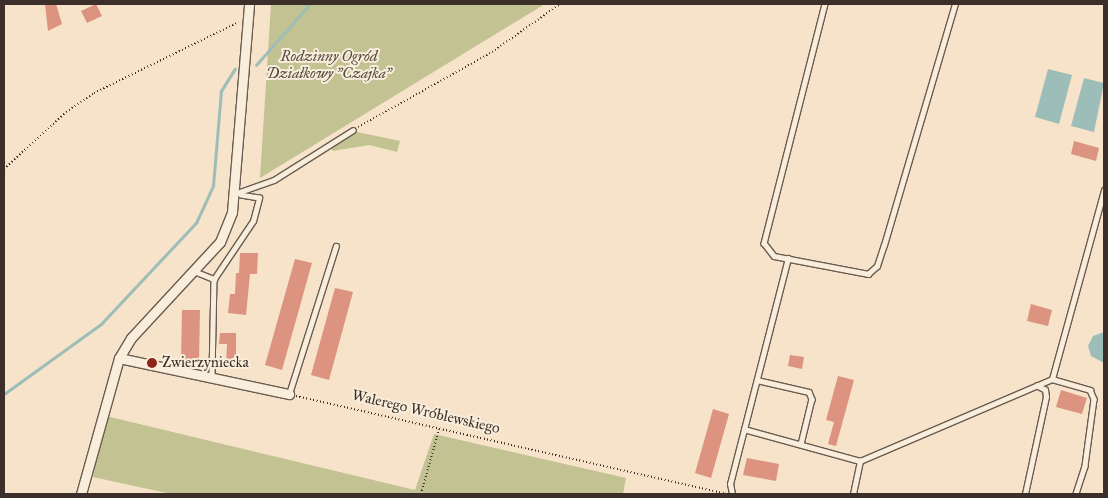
<!DOCTYPE html>
<meta charset="utf-8">
<style>
body{margin:0}
#map{position:relative;width:1108px;height:498px;overflow:hidden;background:#f6e3c9;font-family:"IM FELL Great Primer",serif}
div>[style]{position:absolute}
.green>*{inset:0;background:#c2c292}
.water>*{inset:0;background:#9dbeb8}
.stream>*{height:2.5px;margin:-1.25px;padding:0 1.25px;transform-origin:1.25px;border-radius:1.25px;background:#9dbeb8}
.building>*{inset:0;background:#dc9380}
.path>*{height:2px;margin-top:-1px;transform-origin:0;background:repeating-linear-gradient(90deg,#3c2f29 0 1px,transparent 0 3.5px)}
.roads{filter:drop-shadow(1px 0 #6a5c51) drop-shadow(-1px 0 #6a5c51) drop-shadow(0 1px #6a5c51) drop-shadow(0 -1px #6a5c51)}
.lane>*{height:4.5px;margin:-2.25px;padding:0 2.25px;transform-origin:2.25px;border-radius:2.25px;background:#f9eddc}
.street>*{height:9px;margin:-4.5px;padding:0 4.5px;transform-origin:4.5px;border-radius:4.5px;background:#f9eddc}
.dots>*{width:14px;height:14px;translate:-50% -50%;box-sizing:border-box;border:2px solid #f9eddc;border-radius:50%}
span{translate:-50% -50%;white-space:nowrap;text-align:center;line-height:1.15;-webkit-text-stroke:4px #f9eddc;paint-order:stroke}
.park-label{font-size:15px;color:#574c3e;font-style:italic}
.poi-label{font-size:15px;color:#3c2f29}
.left{translate:0 -50%;text-align:left}
.street-label{font-size:15px;color:#3c2f29}
.frame{position:absolute;inset:0;border:5px solid #3c2f29;pointer-events:none}
</style>
<div id="map">
<div class="green">
<i style="clip-path:polygon(271px 4px,545px 4px,260px 178px)"></i>
<i style="clip-path:polygon(357px 132px,400px 141px,397px 152px,369px 145px,333px 151px,330px 147px)"></i>
<i style="clip-path:polygon(106px 416px,415px 490px,434px 434px,626px 478px,623px 494px,171px 494px,93px 477px)"></i>
</div>
<div class="water">
<i style="clip-path:polygon(1048px 69px,1072px 75px,1059px 124px,1035px 117px)"></i>
<i style="clip-path:polygon(1084px 78px,1104px 83px,1094px 132px,1071px 126px)"></i>
<i style="clip-path:polygon(1104px 332px,1104px 363px,1091px 356px,1088px 346px,1093px 336px)"></i>
</div>
<div class="stream">
<i style="left:256px;top:65px;width:81px;rotate:-48.5deg"></i>
<i style="left:4px;top:394px;width:120px;rotate:-35.8deg"></i>
<i style="left:101px;top:324px;width:139px;rotate:-46.8deg"></i>
<i style="left:196px;top:223px;width:41px;rotate:-65.3deg"></i>
<i style="left:213px;top:186px;width:95px;rotate:-85.2deg"></i>
<i style="left:221px;top:91px;width:26px;rotate:-58deg"></i>
</div>
<div class="building">
<i style="clip-path:polygon(45px 4px,56px 4px,62px 24px,48px 31px)"></i>
<i style="clip-path:polygon(96px 4px,102px 16px,87px 23px,81px 11px)"></i>
<i style="clip-path:polygon(1074px 141px,1099px 148px,1096px 161px,1071px 154px)"></i>
<i style="clip-path:polygon(240px 253px,258px 253px,257px 274px,250px 274px,246px 315px,228px 313px,230px 294px,235px 294px,236px 273px,239px 273px)"></i>
<i style="clip-path:polygon(295px 259px,312px 263px,282px 370px,265px 365px)"></i>
<i style="clip-path:polygon(335px 288px,353px 292px,329px 380px,311px 375px)"></i>
<i style="clip-path:polygon(1031px 304px,1052px 310px,1048px 326px,1027px 321px)"></i>
<i style="clip-path:polygon(182px 310px,200px 310px,199px 360px,181px 360px)"></i>
<i style="clip-path:polygon(220px 333px,236px 333px,236px 368px,226px 367px,227px 344px,219px 344px)"></i>
<i style="clip-path:polygon(790px 355px,804px 357px,802px 369px,788px 366px)"></i>
<i style="clip-path:polygon(838px 376px,854px 380px,836px 446px,828px 444px,834px 422px,826px 420px)"></i>
<i style="clip-path:polygon(1061px 390px,1087px 398px,1082px 414px,1056px 407px)"></i>
<i style="clip-path:polygon(713px 409px,729px 414px,711px 478px,695px 473px)"></i>
<i style="clip-path:polygon(747px 458px,779px 464px,776px 481px,743px 475px)"></i>
</div>
<div class="path">
<i style="left:358px;top:127px;width:154px;rotate:-29.2deg"></i>
<i style="left:492px;top:52px;width:83px;rotate:-35.2deg"></i>
<i style="left:4px;top:169px;width:84px;rotate:-42.6deg"></i>
<i style="left:66px;top:112px;width:34px;rotate:-34deg"></i>
<i style="left:94px;top:93px;width:161px;rotate:-26.1deg"></i>
<i style="left:296px;top:396px;width:441px;rotate:12.8deg"></i>
<i style="left:421px;top:494px;width:67px;rotate:-74.5deg"></i>
</div>
<div class="roads">
<div class="lane">
<i style="left:825px;top:4px;width:247px;rotate:104.3deg"></i>
<i style="left:764px;top:243px;width:16px;rotate:52deg"></i>
<i style="left:774px;top:256px;width:96px;rotate:10.8deg"></i>
<i style="left:868px;top:274px;width:12px;rotate:-42deg"></i>
<i style="left:877px;top:266px;width:22px;rotate:-72deg"></i>
<i style="left:884px;top:245px;width:251px;rotate:-73.6deg"></i>
<i style="left:234px;top:194px;width:42px;rotate:-19.3deg"></i>
<i style="left:274px;top:180px;width:93px;rotate:-32.3deg"></i>
<i style="left:194px;top:271px;width:22px;rotate:22deg"></i>
<i style="left:214px;top:279px;width:99px;rotate:91.2deg"></i>
<i style="left:214px;top:279px;width:70px;rotate:-56.1deg"></i>
<i style="left:253px;top:221px;width:24px;rotate:-75deg"></i>
<i style="left:259px;top:198px;width:18px;rotate:-171deg"></i>
<i style="left:1052px;top:379px;width:40px;rotate:16deg"></i>
<i style="left:1090px;top:390px;width:10px;rotate:66deg"></i>
<i style="left:1094px;top:399px;width:68px;rotate:97.7deg"></i>
<i style="left:1085px;top:466px;width:29px;rotate:108deg"></i>
<i style="left:757px;top:380px;width:53px;rotate:13deg"></i>
<i style="left:809px;top:392px;width:8px;rotate:67deg"></i>
<i style="left:812px;top:399px;width:46px;rotate:103.7deg"></i>
<i style="left:289px;top:394px;width:155px;rotate:-72.4deg"></i>
<i style="left:744px;top:429px;width:120px;rotate:15.4deg"></i>
<i style="left:732px;top:494px;width:10px;rotate:-101deg"></i>
<i style="left:730px;top:484px;width:233px;rotate:-75.6deg"></i>
<i style="left:853px;top:494px;width:34px;rotate:-78deg"></i>
<i style="left:860px;top:461px;width:209px;rotate:-23.1deg"></i>
<i style="left:1052px;top:379px;width:196px;rotate:-74.6deg"></i>
<i style="left:1025px;top:494px;width:99px;rotate:-77.8deg"></i>
<i style="left:1046px;top:397px;width:7px;rotate:-98deg"></i>
<i style="left:1045px;top:390px;width:9px;rotate:-153deg"></i>
</div>
<div class="street">
<i style="left:119px;top:358px;width:174px;rotate:12deg"></i>
<i style="left:81px;top:494px;width:141px;rotate:-74.4deg"></i>
<i style="left:119px;top:358px;width:23px;rotate:-59deg"></i>
<i style="left:131px;top:338px;width:131px;rotate:-47.2deg"></i>
<i style="left:220px;top:242px;width:32px;rotate:-68deg"></i>
<i style="left:232px;top:212px;width:209px;rotate:-85.3deg"></i>
</div>
</div>
<div class="dots">
<i style="left:152px;top:363px;background:#8f2418"></i>
</div>
<div class="park-label">
<span style="left:329px;top:65px">Rodzinny Ogród<br>Działkowy "Czajka"</span>
</div>
<div class="poi-label">
<span class="left" style="left:162px;top:363px">Zwierzyniecka</span>
</div>
<div class="street-label">
<span style="left:426px;top:412px;rotate:13deg">Walerego Wróblewskiego</span>
</div>
<div class="frame"></div>
</div>
